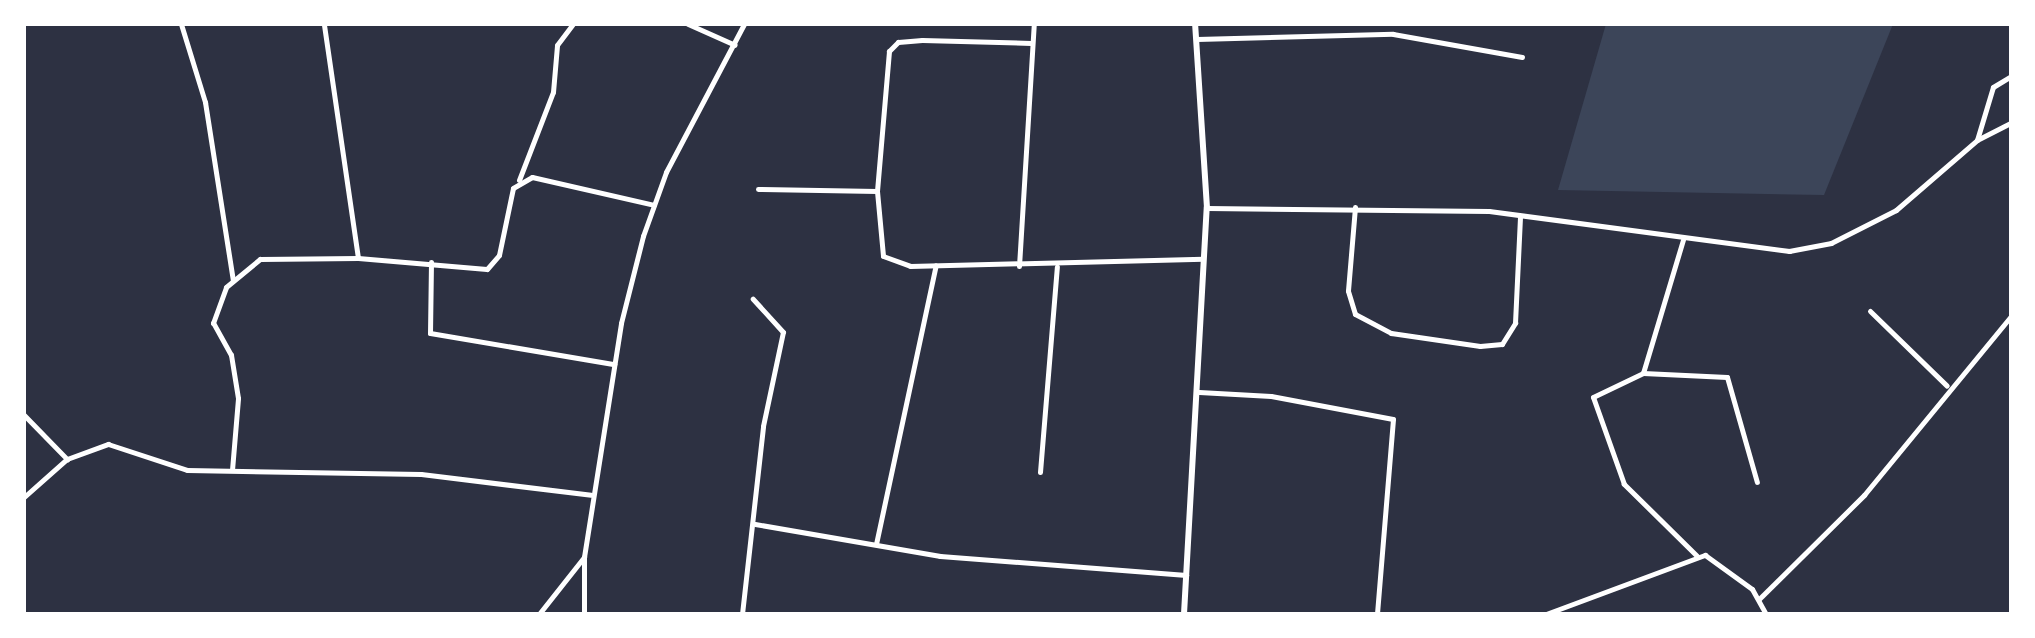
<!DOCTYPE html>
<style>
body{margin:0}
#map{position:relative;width:2035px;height:638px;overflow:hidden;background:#2d3142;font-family:"Alegreya Sans",sans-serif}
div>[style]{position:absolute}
.green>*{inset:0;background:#3c4559}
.minor>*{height:5px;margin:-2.5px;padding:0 2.5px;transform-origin:2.5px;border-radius:2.5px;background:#fff}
.tertiary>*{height:6px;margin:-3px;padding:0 3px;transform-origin:3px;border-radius:3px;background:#fff}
span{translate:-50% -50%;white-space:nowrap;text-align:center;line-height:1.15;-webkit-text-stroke:6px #fff;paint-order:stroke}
.frame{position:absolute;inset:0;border:26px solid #fff;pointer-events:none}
</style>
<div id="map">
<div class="green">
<i style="clip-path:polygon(1606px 24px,1893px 24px,1824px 195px,1558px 190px)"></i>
</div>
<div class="minor">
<i style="left:181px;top:24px;width:82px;rotate:72.9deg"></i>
<i style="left:205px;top:102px;width:180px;rotate:81.1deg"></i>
<i style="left:688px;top:24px;width:51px;rotate:24.1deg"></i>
<i style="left:1197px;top:39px;width:196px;rotate:-1.5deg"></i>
<i style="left:1393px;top:34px;width:131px;rotate:10.1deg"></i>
<i style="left:1031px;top:43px;width:109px;rotate:-178.4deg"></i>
<i style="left:922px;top:40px;width:24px;rotate:175deg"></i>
<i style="left:898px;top:42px;width:13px;rotate:135deg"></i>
<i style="left:889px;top:51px;width:141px;rotate:94.9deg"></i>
<i style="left:877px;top:191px;width:65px;rotate:84.7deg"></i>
<i style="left:883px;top:256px;width:29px;rotate:20deg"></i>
<i style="left:910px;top:266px;width:293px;rotate:-1.4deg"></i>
<i style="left:1977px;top:140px;width:55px;rotate:-73.2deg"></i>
<i style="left:1993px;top:87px;width:21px;rotate:-31deg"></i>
<i style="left:519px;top:180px;width:94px;rotate:-68.9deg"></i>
<i style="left:553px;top:92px;width:47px;rotate:-85.1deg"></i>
<i style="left:557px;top:45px;width:26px;rotate:-53deg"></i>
<i style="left:758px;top:189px;width:119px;rotate:1deg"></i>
<i style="left:1355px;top:207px;width:84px;rotate:94.8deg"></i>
<i style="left:1348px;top:291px;width:24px;rotate:73deg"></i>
<i style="left:1355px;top:314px;width:41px;rotate:27.8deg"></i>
<i style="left:1391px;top:333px;width:90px;rotate:8.3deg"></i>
<i style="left:1480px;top:346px;width:22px;rotate:-5deg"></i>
<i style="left:1502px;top:344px;width:25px;rotate:-58deg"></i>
<i style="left:1515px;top:323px;width:106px;rotate:-87.3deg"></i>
<i style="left:1207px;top:208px;width:282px;rotate:0.6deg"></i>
<i style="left:1489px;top:211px;width:303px;rotate:7.6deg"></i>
<i style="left:1789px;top:251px;width:43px;rotate:-10.8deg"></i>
<i style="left:1831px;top:243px;width:73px;rotate:-26.9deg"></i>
<i style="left:1896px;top:210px;width:107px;rotate:-40.8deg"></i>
<i style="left:1977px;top:140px;width:38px;rotate:-27deg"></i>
<i style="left:358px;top:258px;width:129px;rotate:4.9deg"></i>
<i style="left:487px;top:269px;width:18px;rotate:-49deg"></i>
<i style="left:499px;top:255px;width:68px;rotate:-78.2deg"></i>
<i style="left:513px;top:188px;width:22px;rotate:-30deg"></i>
<i style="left:532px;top:177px;width:125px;rotate:12.9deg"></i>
<i style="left:431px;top:262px;width:71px;rotate:90.8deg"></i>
<i style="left:430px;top:333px;width:187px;rotate:9.6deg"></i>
<i style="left:1019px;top:266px;width:242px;rotate:-86.5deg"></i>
<i style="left:1870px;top:311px;width:107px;rotate:44.2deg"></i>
<i style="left:1643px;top:373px;width:139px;rotate:-73.3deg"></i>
<i style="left:1199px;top:392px;width:72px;rotate:3.2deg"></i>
<i style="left:1271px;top:396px;width:124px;rotate:10.7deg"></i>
<i style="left:1393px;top:419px;width:196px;rotate:94.7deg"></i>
<i style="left:24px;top:415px;width:62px;rotate:45.7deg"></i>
<i style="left:232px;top:470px;width:72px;rotate:-85.2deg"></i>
<i style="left:238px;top:398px;width:44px;rotate:-99.2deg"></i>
<i style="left:231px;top:355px;width:37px;rotate:-119deg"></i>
<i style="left:213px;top:323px;width:38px;rotate:-70deg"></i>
<i style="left:226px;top:287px;width:44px;rotate:-39.5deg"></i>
<i style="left:260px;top:259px;width:98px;rotate:-0.6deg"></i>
<i style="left:358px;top:258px;width:236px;rotate:-98.3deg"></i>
<i style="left:1040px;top:472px;width:206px;rotate:-85.3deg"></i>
<i style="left:24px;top:497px;width:57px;rotate:-41.5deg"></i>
<i style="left:67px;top:459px;width:44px;rotate:-20.1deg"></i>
<i style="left:108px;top:444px;width:83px;rotate:18.2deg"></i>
<i style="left:187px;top:470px;width:234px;rotate:1deg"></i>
<i style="left:421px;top:474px;width:171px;rotate:7deg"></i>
<i style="left:755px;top:524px;width:188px;rotate:9.8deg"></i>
<i style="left:940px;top:556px;width:247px;rotate:4.4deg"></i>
<i style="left:876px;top:544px;width:285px;rotate:-77.9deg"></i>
<i style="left:1697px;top:556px;width:103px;rotate:-135.4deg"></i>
<i style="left:1624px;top:484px;width:92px;rotate:-109.6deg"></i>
<i style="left:1593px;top:397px;width:55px;rotate:-25.6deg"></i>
<i style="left:1643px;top:373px;width:84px;rotate:2.7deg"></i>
<i style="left:1727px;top:377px;width:109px;rotate:74.1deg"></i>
<i style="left:584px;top:557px;width:57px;rotate:90deg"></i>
<i style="left:1759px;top:599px;width:148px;rotate:-44.7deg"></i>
<i style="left:1864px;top:495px;width:232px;rotate:-50.6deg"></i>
<i style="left:539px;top:614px;width:73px;rotate:-51.7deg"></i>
<i style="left:584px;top:557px;width:237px;rotate:-81deg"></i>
<i style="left:621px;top:323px;width:90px;rotate:-75.8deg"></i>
<i style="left:643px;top:236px;width:68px;rotate:-70.2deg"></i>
<i style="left:666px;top:172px;width:167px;rotate:-62.2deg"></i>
<i style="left:742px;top:614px;width:189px;rotate:-83.6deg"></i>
<i style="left:763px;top:426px;width:96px;rotate:-78deg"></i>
<i style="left:783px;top:332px;width:45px;rotate:-132.3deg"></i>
<i style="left:1546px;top:614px;width:170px;rotate:-20.4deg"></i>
<i style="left:1705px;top:555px;width:58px;rotate:35.9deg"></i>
<i style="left:1752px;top:589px;width:29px;rotate:61deg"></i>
</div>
<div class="tertiary">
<i style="left:1184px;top:614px;width:407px;rotate:-86.8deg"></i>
<i style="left:1207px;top:208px;width:184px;rotate:-93.7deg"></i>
</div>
<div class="frame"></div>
</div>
